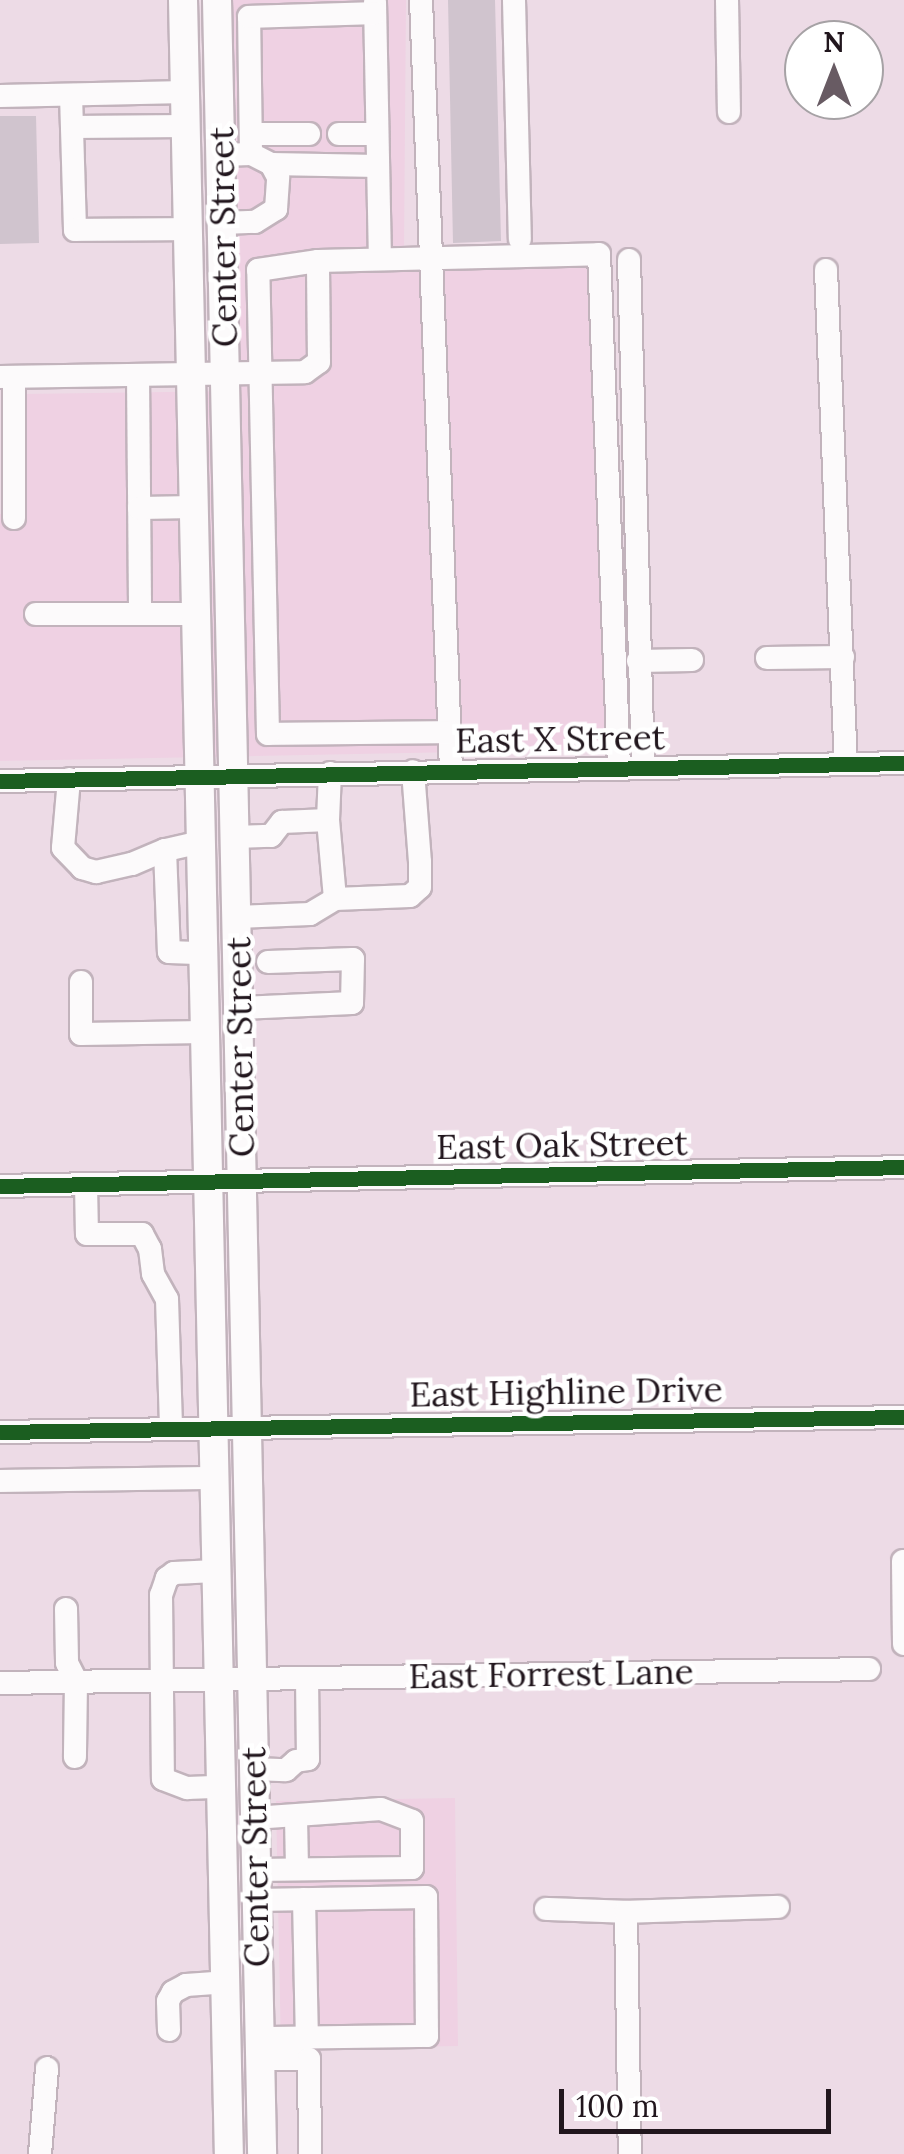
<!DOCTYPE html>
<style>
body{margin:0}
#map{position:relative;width:904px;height:2154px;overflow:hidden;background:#eddbe6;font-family:Lora,serif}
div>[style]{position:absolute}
.built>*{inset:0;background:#efd1e3}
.building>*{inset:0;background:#d0c4ce}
.roads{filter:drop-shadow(2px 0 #c2b3bc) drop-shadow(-2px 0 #c2b3bc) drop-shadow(0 2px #c2b3bc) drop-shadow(0 -2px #c2b3bc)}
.minor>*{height:22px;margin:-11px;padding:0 11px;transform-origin:11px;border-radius:11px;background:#fcfafb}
.major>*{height:28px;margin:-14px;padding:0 14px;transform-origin:14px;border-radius:14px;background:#fcfafb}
.cycleway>*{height:15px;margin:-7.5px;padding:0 7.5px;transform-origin:7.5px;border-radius:7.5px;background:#1b5e20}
span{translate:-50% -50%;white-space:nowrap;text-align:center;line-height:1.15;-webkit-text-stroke:9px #fff;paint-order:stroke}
.street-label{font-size:35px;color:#21161d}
.north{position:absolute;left:784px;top:20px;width:100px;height:100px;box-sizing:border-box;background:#fff;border:2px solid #a6a2a5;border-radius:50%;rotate:0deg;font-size:28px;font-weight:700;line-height:40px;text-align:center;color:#21161d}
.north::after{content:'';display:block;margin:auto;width:35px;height:45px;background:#685b63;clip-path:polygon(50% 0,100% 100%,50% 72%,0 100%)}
.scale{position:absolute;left:559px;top:2089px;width:272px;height:45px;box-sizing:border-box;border:5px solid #21161d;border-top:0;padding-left:12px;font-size:30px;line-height:35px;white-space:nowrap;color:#21161d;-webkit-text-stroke:8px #fff;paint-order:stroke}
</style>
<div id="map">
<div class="built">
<i style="clip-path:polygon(231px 0,406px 0,404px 249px,594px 244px,607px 749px,0 761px,0 514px,24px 514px,23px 394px,240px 391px)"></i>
<i style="clip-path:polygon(455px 1798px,458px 2046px,281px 2049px,276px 1801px)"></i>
</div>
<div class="building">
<i style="clip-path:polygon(448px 0,495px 0,501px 241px,453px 243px)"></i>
<i style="clip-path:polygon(0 116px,36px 116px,39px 243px,0 244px)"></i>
</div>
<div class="roads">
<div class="minor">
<i style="left:421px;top:0;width:772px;rotate:87.77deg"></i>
<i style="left:514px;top:0;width:239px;rotate:88.6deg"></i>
<i style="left:727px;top:0;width:112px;rotate:89deg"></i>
<i style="left:375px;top:2px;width:257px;rotate:88.9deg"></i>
<i style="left:71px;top:95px;width:135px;rotate:88.3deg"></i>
<i style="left:75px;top:230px;width:114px;rotate:-0.5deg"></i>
<i style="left:0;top:96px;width:186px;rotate:-1.2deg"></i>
<i style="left:72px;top:127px;width:114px;rotate:-0.5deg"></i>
<i style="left:251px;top:134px;width:58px"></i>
<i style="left:339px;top:134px;width:38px"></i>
<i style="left:221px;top:155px;width:30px;rotate:-2deg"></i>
<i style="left:251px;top:154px;width:137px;rotate:-90.8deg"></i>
<i style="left:249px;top:17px;width:126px;rotate:-1.8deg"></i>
<i style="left:271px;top:164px;width:107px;rotate:1.1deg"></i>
<i style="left:222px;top:223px;width:33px;rotate:-2deg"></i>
<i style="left:255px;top:222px;width:25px;rotate:-32deg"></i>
<i style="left:276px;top:209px;width:32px;rotate:-86deg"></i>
<i style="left:278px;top:177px;width:15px;rotate:-118deg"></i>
<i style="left:271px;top:164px;width:22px;rotate:-153deg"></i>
<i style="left:629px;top:260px;width:507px;rotate:88.42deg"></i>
<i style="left:826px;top:270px;width:494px;rotate:87.7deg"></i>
<i style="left:138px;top:375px;width:239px;rotate:89.5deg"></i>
<i style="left:0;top:377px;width:305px;rotate:-0.9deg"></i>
<i style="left:305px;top:372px;width:17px;rotate:-36deg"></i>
<i style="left:319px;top:362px;width:101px;rotate:-90.6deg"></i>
<i style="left:139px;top:508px;width:56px;rotate:-1deg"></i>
<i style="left:14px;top:518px;width:141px;rotate:-90deg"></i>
<i style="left:36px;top:614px;width:161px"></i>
<i style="left:767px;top:658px;width:76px;rotate:-0.8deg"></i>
<i style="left:638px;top:661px;width:54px;rotate:-1.1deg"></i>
<i style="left:450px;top:732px;width:182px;rotate:179.4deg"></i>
<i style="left:268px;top:734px;width:464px;rotate:-91.2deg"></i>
<i style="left:258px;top:270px;width:61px;rotate:-8.5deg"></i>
<i style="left:318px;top:261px;width:281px;rotate:-1.4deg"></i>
<i style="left:599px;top:254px;width:514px;rotate:87.77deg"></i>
<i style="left:69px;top:779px;width:69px;rotate:95deg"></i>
<i style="left:63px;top:848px;width:28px;rotate:46deg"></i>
<i style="left:82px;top:868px;width:15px;rotate:16deg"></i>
<i style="left:96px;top:872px;width:37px;rotate:-13deg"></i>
<i style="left:132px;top:864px;width:36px;rotate:-23deg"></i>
<i style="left:0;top:781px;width:904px;rotate:-1.14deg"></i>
<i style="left:328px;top:820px;width:79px;rotate:84.9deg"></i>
<i style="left:235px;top:837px;width:36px;rotate:-2deg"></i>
<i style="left:271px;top:836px;width:18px;rotate:-52deg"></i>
<i style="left:282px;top:822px;width:46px;rotate:-2.5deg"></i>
<i style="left:328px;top:820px;width:47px;rotate:-87.6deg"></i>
<i style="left:201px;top:842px;width:37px;rotate:167deg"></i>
<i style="left:165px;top:850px;width:102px;rotate:87.8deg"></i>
<i style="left:169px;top:952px;width:34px;rotate:2deg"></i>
<i style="left:237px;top:917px;width:73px;rotate:-2.4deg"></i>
<i style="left:310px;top:914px;width:29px;rotate:-31deg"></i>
<i style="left:335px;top:899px;width:75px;rotate:-2.3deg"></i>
<i style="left:410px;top:896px;width:13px;rotate:-42deg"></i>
<i style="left:420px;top:887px;width:25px;rotate:-90deg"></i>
<i style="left:420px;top:862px;width:91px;rotate:-94.4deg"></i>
<i style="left:81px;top:982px;width:52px;rotate:90deg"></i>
<i style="left:81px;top:1034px;width:123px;rotate:-0.9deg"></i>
<i style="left:241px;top:1008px;width:111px;rotate:-2.6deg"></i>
<i style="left:352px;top:1003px;width:44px;rotate:-88.7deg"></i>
<i style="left:353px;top:959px;width:85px;rotate:178deg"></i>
<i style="left:86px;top:1184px;width:50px;rotate:88.9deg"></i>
<i style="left:87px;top:1234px;width:55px"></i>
<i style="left:142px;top:1234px;width:17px;rotate:62deg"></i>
<i style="left:150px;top:1249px;width:25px;rotate:83deg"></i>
<i style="left:153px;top:1274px;width:29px;rotate:61deg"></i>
<i style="left:167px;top:1299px;width:129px;rotate:88.2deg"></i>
<i style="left:0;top:1186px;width:904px;rotate:-1.2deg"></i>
<i style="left:0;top:1432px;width:904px;rotate:-0.95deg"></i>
<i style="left:0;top:1481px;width:213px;rotate:-0.8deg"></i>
<i style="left:903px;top:1561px;width:83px;rotate:89.3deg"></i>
<i style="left:215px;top:1571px;width:41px;rotate:177.2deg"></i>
<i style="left:174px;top:1573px;width:9px;rotate:144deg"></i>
<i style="left:167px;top:1578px;width:18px;rotate:109deg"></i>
<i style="left:161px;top:1595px;width:184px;rotate:89.4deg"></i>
<i style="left:163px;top:1779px;width:26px;rotate:21deg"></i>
<i style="left:187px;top:1788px;width:33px;rotate:-2deg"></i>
<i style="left:66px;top:1609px;width:54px;rotate:88.9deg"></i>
<i style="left:67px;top:1663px;width:20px;rotate:63deg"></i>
<i style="left:76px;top:1681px;width:76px;rotate:90.8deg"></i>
<i style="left:0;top:1683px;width:869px;rotate:-0.92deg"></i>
<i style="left:253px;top:1769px;width:33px;rotate:2deg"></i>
<i style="left:286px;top:1770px;width:13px;rotate:-42deg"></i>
<i style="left:296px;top:1761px;width:12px;rotate:-9deg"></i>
<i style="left:308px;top:1759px;width:81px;rotate:-90.7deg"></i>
<i style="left:296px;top:1817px;width:52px;rotate:88.9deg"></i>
<i style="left:254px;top:1818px;width:127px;rotate:-4.1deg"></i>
<i style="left:381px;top:1809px;width:33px;rotate:21deg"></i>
<i style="left:412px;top:1821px;width:47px;rotate:90deg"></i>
<i style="left:412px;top:1868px;width:157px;rotate:179.3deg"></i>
<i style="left:304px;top:1899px;width:138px;rotate:88.8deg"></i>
<i style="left:256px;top:1900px;width:170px;rotate:-1deg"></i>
<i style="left:426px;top:1897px;width:139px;rotate:89.6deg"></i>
<i style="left:427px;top:2036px;width:167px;rotate:179.3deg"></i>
<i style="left:546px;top:1909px;width:80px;rotate:2.1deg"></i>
<i style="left:626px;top:1912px;width:242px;rotate:89.1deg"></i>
<i style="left:626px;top:1912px;width:152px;rotate:-1.9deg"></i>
<i style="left:169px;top:2030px;width:29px;rotate:-92deg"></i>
<i style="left:168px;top:2001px;width:10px;rotate:-61deg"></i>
<i style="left:173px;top:1992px;width:15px;rotate:-28deg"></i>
<i style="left:186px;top:1985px;width:39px;rotate:-4deg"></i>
<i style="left:260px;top:2059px;width:49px"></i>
<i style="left:309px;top:2059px;width:95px;rotate:89.4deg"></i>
<i style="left:40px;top:2154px;width:86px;rotate:-85.3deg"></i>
</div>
<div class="major">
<i style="left:183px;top:0;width:2154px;rotate:88.78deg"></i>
<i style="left:217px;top:0;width:2154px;rotate:88.8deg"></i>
</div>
</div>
<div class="cycleway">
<i style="left:0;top:781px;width:904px;rotate:-1.14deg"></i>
<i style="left:0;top:1186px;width:904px;rotate:-1.2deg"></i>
<i style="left:0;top:1432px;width:904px;rotate:-0.95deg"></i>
</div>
<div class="street-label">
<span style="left:223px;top:237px;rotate:-91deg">Center Street</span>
<span style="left:560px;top:739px;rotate:-1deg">East X Street</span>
<span style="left:240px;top:1047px;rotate:-91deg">Center Street</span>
<span style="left:562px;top:1145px;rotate:-1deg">East Oak Street</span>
<span style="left:566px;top:1392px;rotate:-1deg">East Highline Drive</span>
<span style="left:551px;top:1674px;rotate:-1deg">East Forrest Lane</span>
<span style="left:255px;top:1857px;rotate:-91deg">Center Street</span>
</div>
<div class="north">N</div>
<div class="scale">100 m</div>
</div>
